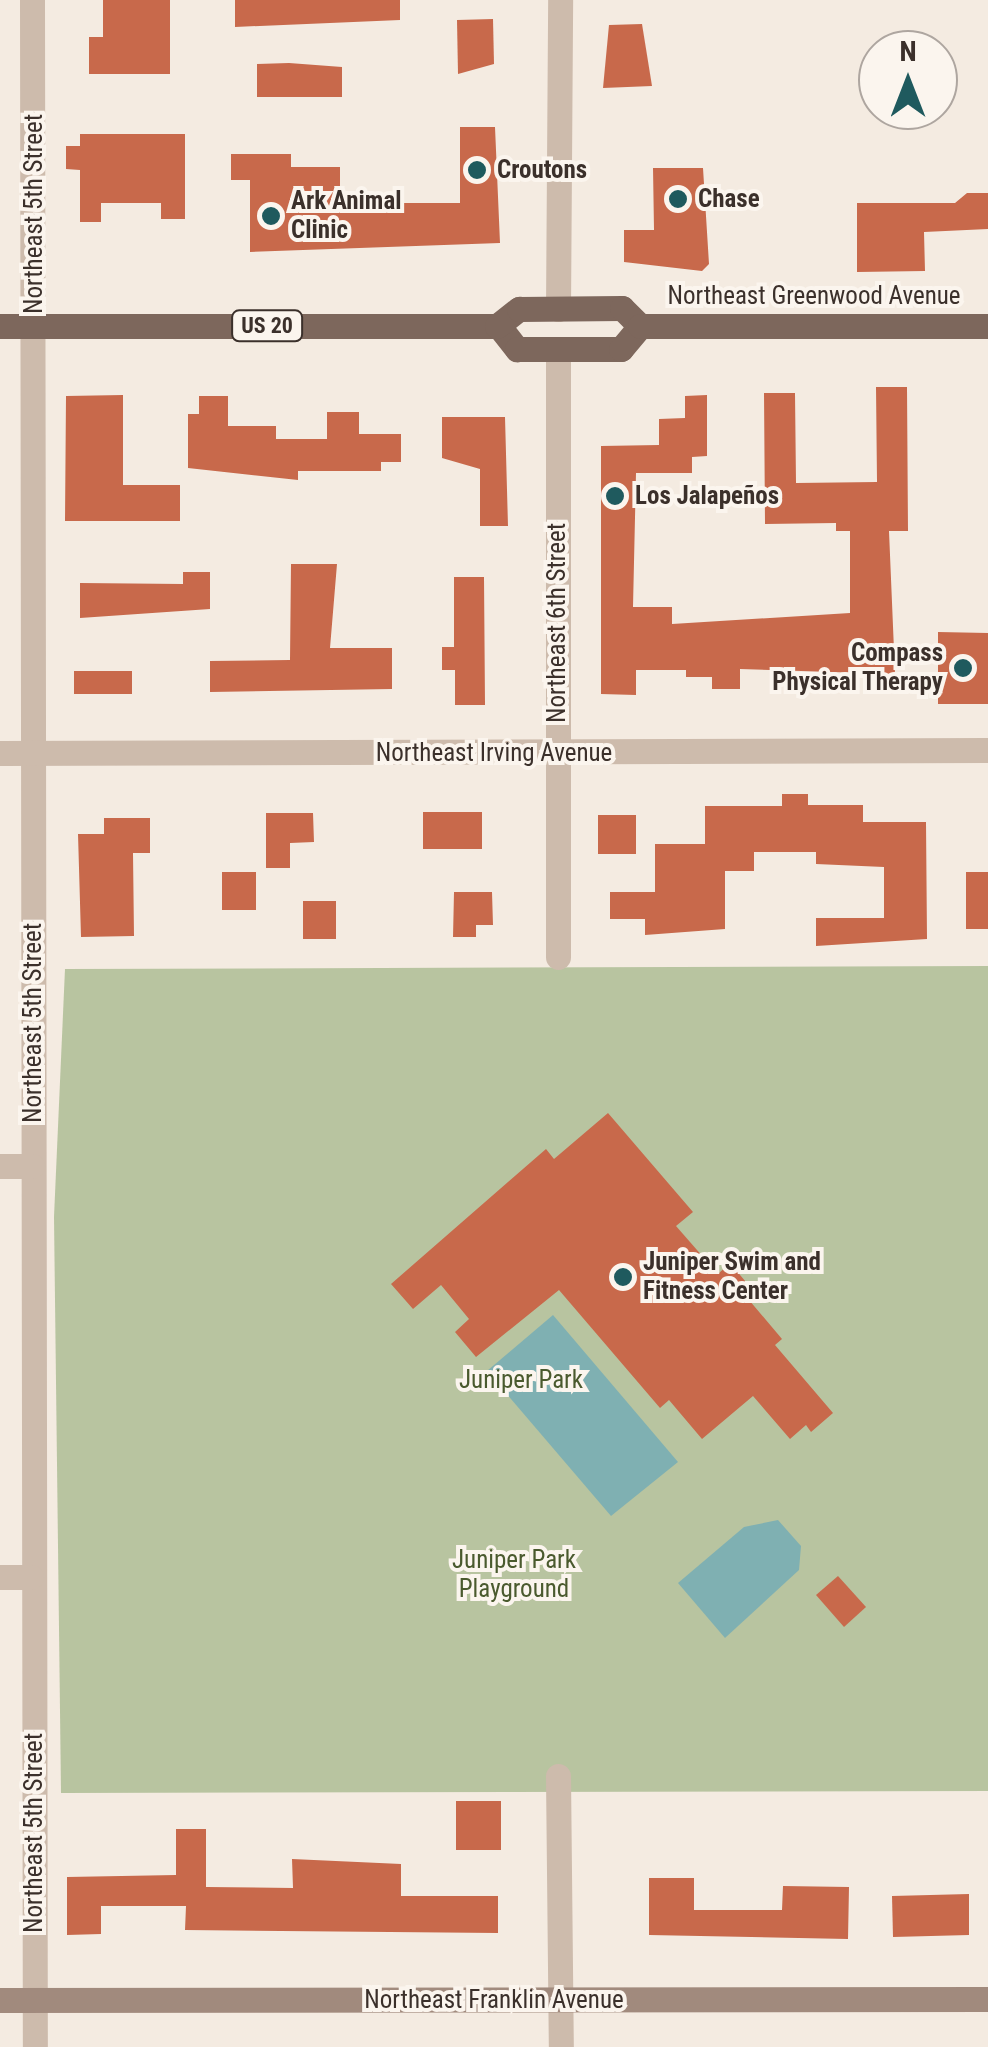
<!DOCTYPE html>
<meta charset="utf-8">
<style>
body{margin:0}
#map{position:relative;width:988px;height:2047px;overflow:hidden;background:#f4ebe1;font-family:"Roboto Condensed",sans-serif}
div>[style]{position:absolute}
.green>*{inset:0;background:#b8c4a0}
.water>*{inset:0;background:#7fb0b2}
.building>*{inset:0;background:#c8694b}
.street>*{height:25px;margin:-12.5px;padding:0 12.5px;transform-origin:12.5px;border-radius:12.5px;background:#cdbbac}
.secondary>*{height:25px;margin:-12.5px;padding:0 12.5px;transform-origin:12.5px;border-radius:12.5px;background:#a18a7d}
.primary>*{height:25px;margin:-12.5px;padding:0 12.5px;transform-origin:12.5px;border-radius:12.5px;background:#7d675c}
.dots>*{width:28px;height:28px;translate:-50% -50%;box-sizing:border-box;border:5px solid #fbf5ee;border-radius:50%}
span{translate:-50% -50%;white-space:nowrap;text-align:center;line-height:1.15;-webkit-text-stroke:8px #fbf5ee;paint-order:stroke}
.shield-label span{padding:2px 8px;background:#fbf5ee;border:2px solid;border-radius:8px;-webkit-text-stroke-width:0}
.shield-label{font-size:22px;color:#3b302b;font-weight:700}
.poi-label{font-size:25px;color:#3b302b;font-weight:700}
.left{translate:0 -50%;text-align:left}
.right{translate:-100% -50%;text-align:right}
.street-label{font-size:25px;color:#3b302b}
.park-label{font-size:25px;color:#4a5a2e}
.north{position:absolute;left:858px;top:30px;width:100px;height:100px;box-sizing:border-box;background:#fbf5ee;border:2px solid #aea6a0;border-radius:50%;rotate:0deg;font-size:28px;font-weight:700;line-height:40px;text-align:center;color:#3b302b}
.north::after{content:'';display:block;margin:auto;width:35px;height:45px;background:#1f5a5e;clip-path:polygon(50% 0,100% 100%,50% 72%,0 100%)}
</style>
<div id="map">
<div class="green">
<i style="clip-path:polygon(988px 966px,988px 1791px,61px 1793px,54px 1217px,65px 969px)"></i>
</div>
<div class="water">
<i style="clip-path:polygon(553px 1315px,678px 1462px,611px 1516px,487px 1371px)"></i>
<i style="clip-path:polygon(778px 1520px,801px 1546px,799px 1570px,725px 1638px,678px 1583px,744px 1527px)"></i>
</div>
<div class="building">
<i style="clip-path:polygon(103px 0,170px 0,170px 74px,89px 74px,89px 37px,103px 37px)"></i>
<i style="clip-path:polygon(235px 0,400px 0,400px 20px,235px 27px)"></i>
<i style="clip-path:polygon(493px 19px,494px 64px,458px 74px,457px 20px)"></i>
<i style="clip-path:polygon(642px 24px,652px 86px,603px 88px,609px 25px)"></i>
<i style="clip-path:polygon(289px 63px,342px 67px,342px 97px,257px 97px,257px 64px)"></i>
<i style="clip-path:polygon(460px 127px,495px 127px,500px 243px,250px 252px,250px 180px,231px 180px,231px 154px,291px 154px,291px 167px,340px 167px,340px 212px,395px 212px,395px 203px,460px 203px)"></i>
<i style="clip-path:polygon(80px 134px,185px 134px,185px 219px,161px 219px,161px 203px,101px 203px,101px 222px,80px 222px,80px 170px,66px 169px,66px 146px,80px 146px)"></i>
<i style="clip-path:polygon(653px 168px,703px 168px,709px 264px,702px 271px,624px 262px,624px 230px,654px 230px)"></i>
<i style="clip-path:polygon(967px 193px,988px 193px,988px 229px,924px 232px,925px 271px,857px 272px,857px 203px,955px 203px)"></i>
<i style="clip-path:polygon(876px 387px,907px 387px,908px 531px,889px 531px,895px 674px,740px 669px,740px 689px,712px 689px,712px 677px,686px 677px,686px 670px,636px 670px,636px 695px,601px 694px,601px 446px,659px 445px,659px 419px,685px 418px,685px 396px,707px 395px,707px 456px,692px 457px,692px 473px,636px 473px,633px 607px,672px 607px,672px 624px,850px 613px,850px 531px,836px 531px,836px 523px,765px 524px,764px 393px,795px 393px,796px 483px,877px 482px)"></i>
<i style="clip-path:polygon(123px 395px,123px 485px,180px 485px,180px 521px,65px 521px,66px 396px)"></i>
<i style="clip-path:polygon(199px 396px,228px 396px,228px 426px,276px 426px,276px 439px,327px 439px,327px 412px,359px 412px,359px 434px,401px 434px,401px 462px,381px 462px,381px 471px,298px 471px,298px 480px,188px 468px,188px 414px,199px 414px)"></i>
<i style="clip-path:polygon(442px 417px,505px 417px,508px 526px,480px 526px,480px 469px,442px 458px)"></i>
<i style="clip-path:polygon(291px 564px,337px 564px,330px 648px,392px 648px,392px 689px,210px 692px,210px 661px,290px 660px)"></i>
<i style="clip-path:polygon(183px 572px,210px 572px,210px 609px,80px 618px,80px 583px,183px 584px)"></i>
<i style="clip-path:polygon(454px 577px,484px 577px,485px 705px,455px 705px,455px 670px,442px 670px,442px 647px,454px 647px)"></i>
<i style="clip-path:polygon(938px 632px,988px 633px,988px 704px,938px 704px)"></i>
<i style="clip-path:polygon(74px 671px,132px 671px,132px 694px,74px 694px)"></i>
<i style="clip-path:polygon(782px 794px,808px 794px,808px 805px,863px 805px,863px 822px,926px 822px,927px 939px,816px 946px,816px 918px,884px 918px,884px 867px,816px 864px,816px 852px,754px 852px,754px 871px,725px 871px,725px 929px,645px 935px,645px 919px,610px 919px,610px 892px,655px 892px,655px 844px,705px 844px,705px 806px,782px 806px)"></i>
<i style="clip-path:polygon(423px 812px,482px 812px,482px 849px,423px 849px)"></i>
<i style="clip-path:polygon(266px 813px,313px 813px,314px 842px,290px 843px,290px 868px,266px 868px)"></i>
<i style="clip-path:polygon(598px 815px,636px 815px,636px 854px,598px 854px)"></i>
<i style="clip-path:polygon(104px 818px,150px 818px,150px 853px,133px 853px,134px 936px,81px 937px,78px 834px,104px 834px)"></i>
<i style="clip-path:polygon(222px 872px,256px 872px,256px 910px,222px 910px)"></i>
<i style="clip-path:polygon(966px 872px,988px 872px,988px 929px,966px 929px)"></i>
<i style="clip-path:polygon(454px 892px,492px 892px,493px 925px,476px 925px,476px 937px,453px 937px)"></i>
<i style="clip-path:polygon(303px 901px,336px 901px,336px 939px,303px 939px)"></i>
<i style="clip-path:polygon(608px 1113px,693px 1212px,676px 1226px,718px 1274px,730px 1263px,756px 1294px,749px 1300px,782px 1339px,775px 1345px,833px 1413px,811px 1432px,806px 1425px,790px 1439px,753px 1396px,702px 1439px,669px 1400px,660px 1408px,559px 1290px,476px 1357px,455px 1332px,469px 1319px,441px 1285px,413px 1309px,391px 1284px,546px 1149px,554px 1159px)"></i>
<i style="clip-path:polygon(838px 1576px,866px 1607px,844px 1627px,816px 1595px)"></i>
<i style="clip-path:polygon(456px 1801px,501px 1801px,501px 1850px,456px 1850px)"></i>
<i style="clip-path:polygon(176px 1829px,206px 1829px,206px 1887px,293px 1888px,292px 1859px,401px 1864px,401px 1896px,498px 1896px,498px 1933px,185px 1930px,186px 1906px,101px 1906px,101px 1934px,67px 1935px,67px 1877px,176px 1875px)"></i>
<i style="clip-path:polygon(649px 1878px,694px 1878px,694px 1910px,782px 1910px,783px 1886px,849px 1887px,848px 1939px,649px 1935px)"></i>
<i style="clip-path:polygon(969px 1894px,969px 1935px,893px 1937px,892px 1896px)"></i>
</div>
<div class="street">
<i style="left:32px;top:0;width:2047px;rotate:89.92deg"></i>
<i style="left:558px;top:309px;width:309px;rotate:-89.6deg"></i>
<i style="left:0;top:753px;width:988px;rotate:-0.17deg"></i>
<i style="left:558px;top:957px;width:608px;rotate:-90deg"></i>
<i style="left:0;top:1166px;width:32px"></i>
<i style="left:0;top:1577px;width:31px"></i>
<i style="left:558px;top:1776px;width:271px;rotate:89.4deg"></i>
</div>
<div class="secondary">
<i style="left:0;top:2000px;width:988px;rotate:-0.06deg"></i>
</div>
<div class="primary">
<i style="left:498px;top:325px;width:31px;rotate:52deg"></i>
<i style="left:517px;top:349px;width:104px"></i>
<i style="left:621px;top:349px;width:30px;rotate:-50deg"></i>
<i style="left:0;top:326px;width:497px"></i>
<i style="left:497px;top:326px;width:28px;rotate:-38deg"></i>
<i style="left:519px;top:309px;width:103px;rotate:-0.6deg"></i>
<i style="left:622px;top:308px;width:25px;rotate:45deg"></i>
<i style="left:640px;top:326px;width:348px"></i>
</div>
<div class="dots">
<i style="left:477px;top:170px;background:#1f5a5e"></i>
<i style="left:678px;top:199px;background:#1f5a5e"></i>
<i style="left:271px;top:216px;background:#1f5a5e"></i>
<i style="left:615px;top:496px;background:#1f5a5e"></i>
<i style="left:963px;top:668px;background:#1f5a5e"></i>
<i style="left:623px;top:1277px;background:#1f5a5e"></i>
</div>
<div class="shield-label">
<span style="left:267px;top:326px">US 20</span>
</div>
<div class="poi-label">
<span class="left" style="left:497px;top:170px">Croutons</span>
<span class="left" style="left:698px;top:199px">Chase</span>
<span class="left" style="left:291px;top:216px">Ark Animal<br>Clinic</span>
<span class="left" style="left:635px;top:496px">Los Jalapeños</span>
<span class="right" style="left:943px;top:668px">Compass<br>Physical Therapy</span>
<span class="left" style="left:643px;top:1277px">Juniper Swim and<br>Fitness Center</span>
</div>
<div class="street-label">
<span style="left:34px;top:214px;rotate:-90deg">Northeast 5th Street</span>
<span style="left:814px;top:296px">Northeast Greenwood Avenue</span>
<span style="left:557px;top:623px;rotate:-90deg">Northeast 6th Street</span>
<span style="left:494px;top:753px">Northeast Irving Avenue</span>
<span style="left:33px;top:1023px;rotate:-90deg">Northeast 5th Street</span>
<span style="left:34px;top:1833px;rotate:-90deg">Northeast 5th Street</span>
<span style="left:494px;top:2000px">Northeast Franklin Avenue</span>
</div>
<div class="park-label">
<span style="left:521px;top:1380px">Juniper Park</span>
<span style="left:514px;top:1575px">Juniper Park<br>Playground</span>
</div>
<div class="north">N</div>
</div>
